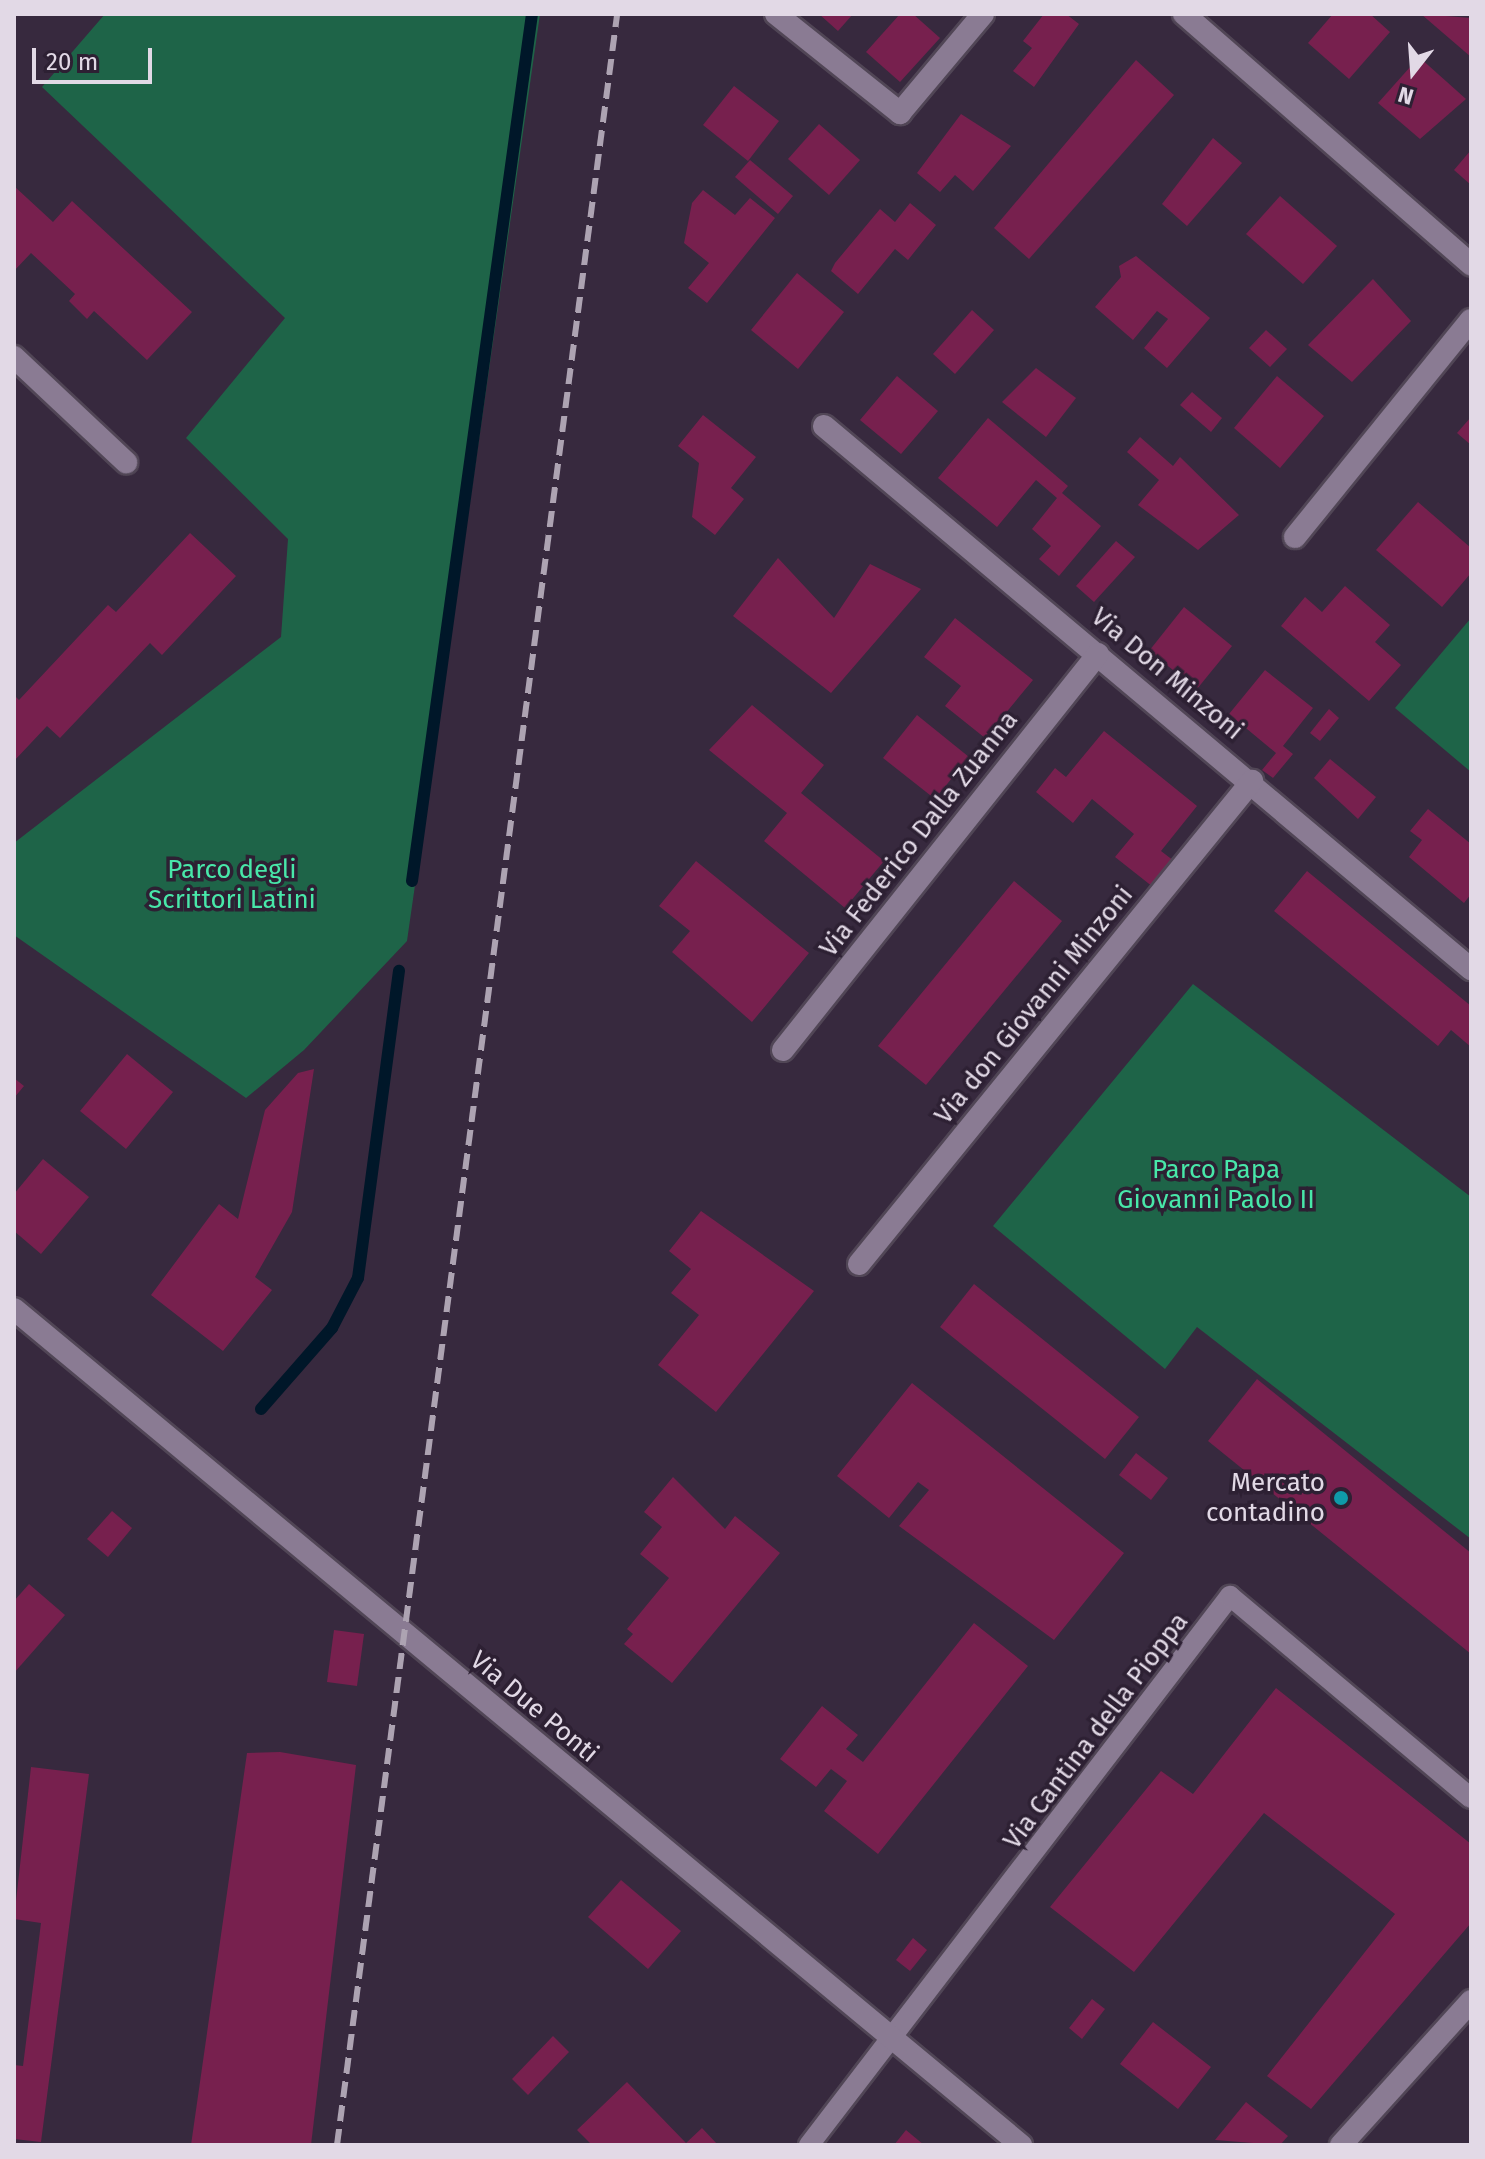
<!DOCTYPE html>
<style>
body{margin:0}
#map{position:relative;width:1485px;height:2159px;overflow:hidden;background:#37293e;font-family:"Fira Sans",sans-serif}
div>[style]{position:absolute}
.green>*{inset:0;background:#1e6448}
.stream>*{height:12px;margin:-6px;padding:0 6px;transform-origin:6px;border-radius:6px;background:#001729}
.building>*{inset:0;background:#77204e}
.roads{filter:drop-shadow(2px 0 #514656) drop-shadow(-2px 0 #514656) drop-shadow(0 2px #514656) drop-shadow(0 -2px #514656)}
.service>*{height:20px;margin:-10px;padding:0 10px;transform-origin:10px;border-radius:10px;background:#8a7b93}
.minor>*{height:22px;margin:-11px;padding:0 11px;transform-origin:11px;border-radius:11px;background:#8a7b93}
.rail>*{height:6px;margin-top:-3px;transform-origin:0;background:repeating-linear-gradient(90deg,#ada3b2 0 16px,transparent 0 24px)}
.dots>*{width:22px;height:22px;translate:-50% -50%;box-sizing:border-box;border:4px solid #2d2033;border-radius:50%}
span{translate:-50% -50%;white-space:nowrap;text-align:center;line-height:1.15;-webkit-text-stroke:7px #2d2033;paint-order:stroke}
.street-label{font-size:26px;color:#e2d9e6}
.park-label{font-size:26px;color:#48e7a9}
.poi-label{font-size:26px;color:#e2d9e6}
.right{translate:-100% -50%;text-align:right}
.frame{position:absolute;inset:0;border:16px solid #e2d9e6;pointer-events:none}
.north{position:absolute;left:1373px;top:32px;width:80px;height:80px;-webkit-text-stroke:6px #2d2033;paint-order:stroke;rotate:197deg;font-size:22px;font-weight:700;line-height:32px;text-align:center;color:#e2d9e6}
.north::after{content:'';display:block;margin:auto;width:28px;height:36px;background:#e2d9e6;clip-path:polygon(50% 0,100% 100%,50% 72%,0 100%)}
.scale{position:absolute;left:32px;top:48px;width:120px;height:36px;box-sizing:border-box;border:4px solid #e2d9e6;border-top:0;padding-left:10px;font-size:24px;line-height:28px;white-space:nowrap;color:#e2d9e6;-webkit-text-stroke:6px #2d2033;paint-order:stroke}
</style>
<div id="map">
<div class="green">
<i style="clip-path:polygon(105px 14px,540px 14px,407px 941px,304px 1050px,246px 1098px,14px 935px,14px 843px,281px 637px,288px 539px,186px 438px,285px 318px,42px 87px)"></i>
<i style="clip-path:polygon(1471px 618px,1471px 772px,1395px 708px)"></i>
<i style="clip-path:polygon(1193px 984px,1471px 1197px,1471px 1539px,1197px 1327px,1165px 1369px,993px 1226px)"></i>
</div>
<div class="stream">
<i style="left:412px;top:881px;width:875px;rotate:-82.12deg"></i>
<i style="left:261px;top:1409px;width:108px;rotate:-48.8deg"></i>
<i style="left:332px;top:1328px;width:56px;rotate:-62.5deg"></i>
<i style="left:358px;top:1278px;width:310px;rotate:-82.4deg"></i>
</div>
<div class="building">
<i style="clip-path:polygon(819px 14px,853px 14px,838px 31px)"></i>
<i style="clip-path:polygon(900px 14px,913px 14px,940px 38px,900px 82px,866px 52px)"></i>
<i style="clip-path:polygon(1044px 14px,1066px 14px,1079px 24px,1034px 87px,1013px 71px,1032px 48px,1023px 41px)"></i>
<i style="clip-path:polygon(1333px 14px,1370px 14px,1390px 32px,1349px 79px,1308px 43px)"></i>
<i style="clip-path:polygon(1421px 14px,1471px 18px,1471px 57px)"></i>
<i style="clip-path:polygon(1419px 57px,1466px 99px,1420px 139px,1378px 103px)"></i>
<i style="clip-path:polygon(1136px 60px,1174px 95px,1029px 259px,994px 228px)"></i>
<i style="clip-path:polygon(734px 86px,779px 121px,748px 161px,703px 125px)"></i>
<i style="clip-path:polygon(961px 114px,1011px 146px,973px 191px,955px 175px,940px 192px,917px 173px)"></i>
<i style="clip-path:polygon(819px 124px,860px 160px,829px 195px,788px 159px)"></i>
<i style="clip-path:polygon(1213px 138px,1242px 163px,1187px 226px,1162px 204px)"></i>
<i style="clip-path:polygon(1471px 150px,1471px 185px,1454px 170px)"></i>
<i style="clip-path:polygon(750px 160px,793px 196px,778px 214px,735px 177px)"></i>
<i style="clip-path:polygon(14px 186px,53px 222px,72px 201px,192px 312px,147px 360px,94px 311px,87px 319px,69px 301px,75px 294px,31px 253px,14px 271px)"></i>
<i style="clip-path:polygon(703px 190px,735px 215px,750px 198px,775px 218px,707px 303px,688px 288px,709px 263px,684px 243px,692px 203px)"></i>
<i style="clip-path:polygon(1280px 196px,1337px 246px,1303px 284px,1246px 234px)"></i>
<i style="clip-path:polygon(910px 203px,936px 225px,908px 260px,895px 249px,858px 294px,831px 271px,835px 263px,880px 209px,895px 222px)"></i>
<i style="clip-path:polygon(1136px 256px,1210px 318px,1167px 368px,1144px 348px,1168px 319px,1157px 311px,1133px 340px,1095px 307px,1121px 277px,1119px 266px)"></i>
<i style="clip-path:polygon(797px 273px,844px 312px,798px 369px,751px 330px)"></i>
<i style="clip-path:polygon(1373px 279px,1411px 321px,1352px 382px,1308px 345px)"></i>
<i style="clip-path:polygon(972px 310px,994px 330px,955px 374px,933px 354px)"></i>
<i style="clip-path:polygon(1266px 330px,1287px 349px,1270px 367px,1249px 348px)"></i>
<i style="clip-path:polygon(1036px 368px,1076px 398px,1046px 437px,1002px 402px)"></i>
<i style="clip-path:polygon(897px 376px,938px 411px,901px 454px,860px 420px)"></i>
<i style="clip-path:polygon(1277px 376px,1324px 416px,1280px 468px,1234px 428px)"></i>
<i style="clip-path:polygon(1192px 392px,1222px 418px,1211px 432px,1180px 405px)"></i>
<i style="clip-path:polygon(703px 415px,756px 457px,731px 488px,744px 499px,715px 535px,692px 517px,699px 463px,678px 446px)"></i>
<i style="clip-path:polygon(1471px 417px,1471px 445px,1457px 433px)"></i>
<i style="clip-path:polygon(988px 418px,1068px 486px,1062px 493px,1101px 526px,1059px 576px,1039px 559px,1051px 546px,1032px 529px,1057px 498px,1036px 480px,997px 527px,938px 478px)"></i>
<i style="clip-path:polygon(1140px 437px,1173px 466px,1180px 457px,1239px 515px,1198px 550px,1138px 505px,1159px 480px,1127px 452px)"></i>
<i style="clip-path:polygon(1418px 502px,1471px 548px,1471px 573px,1442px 607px,1376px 550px)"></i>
<i style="clip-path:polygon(190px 533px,236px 576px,162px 655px,150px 643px,60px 738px,47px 726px,14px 761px,14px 695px,19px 700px,108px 605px,116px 612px)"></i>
<i style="clip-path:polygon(1116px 541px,1135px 557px,1094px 602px,1076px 586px)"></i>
<i style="clip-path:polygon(778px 558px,834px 618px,870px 564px,921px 589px,831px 693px,733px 616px)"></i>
<i style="clip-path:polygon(1345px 586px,1390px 625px,1375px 642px,1401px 665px,1369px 701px,1281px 626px,1305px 597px,1322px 612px)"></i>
<i style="clip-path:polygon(1184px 607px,1232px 646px,1197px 689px,1149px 651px)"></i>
<i style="clip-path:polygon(955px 618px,1033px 680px,985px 738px,945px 706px,961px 686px,924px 657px)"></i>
<i style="clip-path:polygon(1265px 670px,1313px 708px,1283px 746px,1293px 754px,1273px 778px,1262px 770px,1276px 753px,1229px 714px)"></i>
<i style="clip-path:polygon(752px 705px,824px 765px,801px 793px,884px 861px,845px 908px,764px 841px,787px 813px,709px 750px)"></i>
<i style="clip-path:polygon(1329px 709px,1339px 718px,1320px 741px,1310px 733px)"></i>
<i style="clip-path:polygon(917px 715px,969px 757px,935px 799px,883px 758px)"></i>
<i style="clip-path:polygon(1104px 731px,1197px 806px,1161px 851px,1174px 861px,1153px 887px,1115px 857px,1134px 834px,1092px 799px,1073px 823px,1036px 792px,1055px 768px,1066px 777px)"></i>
<i style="clip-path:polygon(1330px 759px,1376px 797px,1358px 819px,1314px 778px)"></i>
<i style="clip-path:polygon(1428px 809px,1471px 844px,1471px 894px,1464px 903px,1409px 857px,1422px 840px,1410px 831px)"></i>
<i style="clip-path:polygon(696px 861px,809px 953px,752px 1022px,672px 952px,690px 931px,659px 906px)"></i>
<i style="clip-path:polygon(1307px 871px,1471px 1006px,1471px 1047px,1451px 1030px,1438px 1046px,1274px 911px)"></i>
<i style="clip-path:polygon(1014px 881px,1062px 921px,926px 1085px,878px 1046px)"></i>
<i style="clip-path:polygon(127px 1054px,173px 1092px,126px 1149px,80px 1111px)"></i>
<i style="clip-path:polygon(314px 1069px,292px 1212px,255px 1277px,272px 1290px,223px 1351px,151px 1295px,219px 1204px,238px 1219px,265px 1110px,298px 1073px)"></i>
<i style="clip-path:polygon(14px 1078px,24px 1086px,14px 1098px)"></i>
<i style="clip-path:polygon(43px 1159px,89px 1197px,41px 1254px,14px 1231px,14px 1194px)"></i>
<i style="clip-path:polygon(701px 1211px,814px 1291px,716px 1412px,658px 1365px,699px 1315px,671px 1293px,691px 1269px,669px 1251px)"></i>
<i style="clip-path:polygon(974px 1284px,1139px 1417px,1105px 1459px,940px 1327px)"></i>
<i style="clip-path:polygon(1257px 1379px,1471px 1553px,1471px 1654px,1208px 1441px)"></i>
<i style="clip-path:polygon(912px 1383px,1124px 1553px,1054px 1640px,899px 1526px,929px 1490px,918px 1482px,889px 1518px,837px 1476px)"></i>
<i style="clip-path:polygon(1136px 1453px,1168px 1478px,1151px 1500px,1119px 1475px)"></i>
<i style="clip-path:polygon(673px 1477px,725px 1529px,735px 1516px,780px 1553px,672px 1683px,624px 1644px,633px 1634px,627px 1629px,669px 1578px,640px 1554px,662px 1527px,644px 1512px)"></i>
<i style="clip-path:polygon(112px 1511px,132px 1528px,108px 1557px,87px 1539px)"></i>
<i style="clip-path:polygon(29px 1584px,65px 1615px,14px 1673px,14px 1601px)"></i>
<i style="clip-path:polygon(974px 1623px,1028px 1666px,878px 1854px,824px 1811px,847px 1781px,831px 1769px,816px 1787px,780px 1759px,822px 1706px,858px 1735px,846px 1749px,863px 1762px)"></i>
<i style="clip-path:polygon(334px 1630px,364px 1634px,357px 1686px,327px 1682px)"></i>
<i style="clip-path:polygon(1276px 1688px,1471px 1844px,1471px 1923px,1311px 2109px,1267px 2076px,1395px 1914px,1264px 1813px,1134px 1972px,1050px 1907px,1161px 1771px,1193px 1794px)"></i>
<i style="clip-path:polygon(280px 1752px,356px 1765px,311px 2145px,191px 2145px,247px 1753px)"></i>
<i style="clip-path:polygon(31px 1767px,89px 1774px,41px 2142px,14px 2139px,14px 2065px,23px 2066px,41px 1923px,14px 1919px)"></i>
<i style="clip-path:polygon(621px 1880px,681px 1931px,648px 1969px,588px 1917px)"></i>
<i style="clip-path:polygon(913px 1938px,927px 1950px,910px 1971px,896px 1960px)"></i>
<i style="clip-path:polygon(1092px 1999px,1105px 2009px,1082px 2039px,1069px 2028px)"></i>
<i style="clip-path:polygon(1153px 2022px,1211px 2067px,1178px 2109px,1120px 2064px)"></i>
<i style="clip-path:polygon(553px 2036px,569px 2052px,528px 2095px,512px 2079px)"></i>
<i style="clip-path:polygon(627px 2082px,686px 2143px,702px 2128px,718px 2145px,592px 2145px,577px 2130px)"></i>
<i style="clip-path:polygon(1246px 2102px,1288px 2136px,1280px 2145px,1215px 2140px)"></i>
<i style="clip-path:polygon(906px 2130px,924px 2145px,894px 2145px)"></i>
</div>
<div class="roads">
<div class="service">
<i style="left:809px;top:2145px;width:692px;rotate:-52.52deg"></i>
<i style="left:1230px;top:1596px;width:314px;rotate:40deg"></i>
</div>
<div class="minor">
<i style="left:776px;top:14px;width:159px;rotate:38.6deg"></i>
<i style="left:900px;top:113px;width:129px;rotate:-50deg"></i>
<i style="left:1184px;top:14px;width:381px;rotate:41.1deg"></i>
<i style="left:14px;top:357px;width:154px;rotate:43.2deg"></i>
<i style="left:824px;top:426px;width:845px;rotate:40.01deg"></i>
<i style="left:1295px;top:537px;width:279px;rotate:-51deg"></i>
<i style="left:783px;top:1050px;width:506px;rotate:-51.5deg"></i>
<i style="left:859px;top:1264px;width:623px;rotate:-50.87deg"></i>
<i style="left:14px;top:1309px;width:1309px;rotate:39.7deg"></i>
<i style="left:1341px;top:2145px;width:194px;rotate:-47.9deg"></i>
</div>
</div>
<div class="rail">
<i style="left:337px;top:2145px;width:2149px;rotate:-82.51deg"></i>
</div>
<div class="dots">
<i style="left:1341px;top:1498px;background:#0f9aa8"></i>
</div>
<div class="street-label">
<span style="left:1167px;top:674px;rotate:40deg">Via Don Minzoni</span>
<span style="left:919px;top:834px;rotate:-52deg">Via Federico Dalla Zuanna</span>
<span style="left:1034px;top:1005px;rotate:-51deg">Via don Giovanni Minzoni</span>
<span style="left:534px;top:1707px;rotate:40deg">Via Due Ponti</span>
<span style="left:1096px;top:1731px;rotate:-53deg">Via Cantina della Pioppa</span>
</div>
<div class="park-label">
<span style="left:232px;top:885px">Parco degli<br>Scrittori Latini</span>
<span style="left:1216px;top:1185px">Parco Papa<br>Giovanni Paolo II</span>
</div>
<div class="poi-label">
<span class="right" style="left:1325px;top:1498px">Mercato<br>contadino</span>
</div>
<div class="frame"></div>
<div class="north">N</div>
<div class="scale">20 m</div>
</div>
